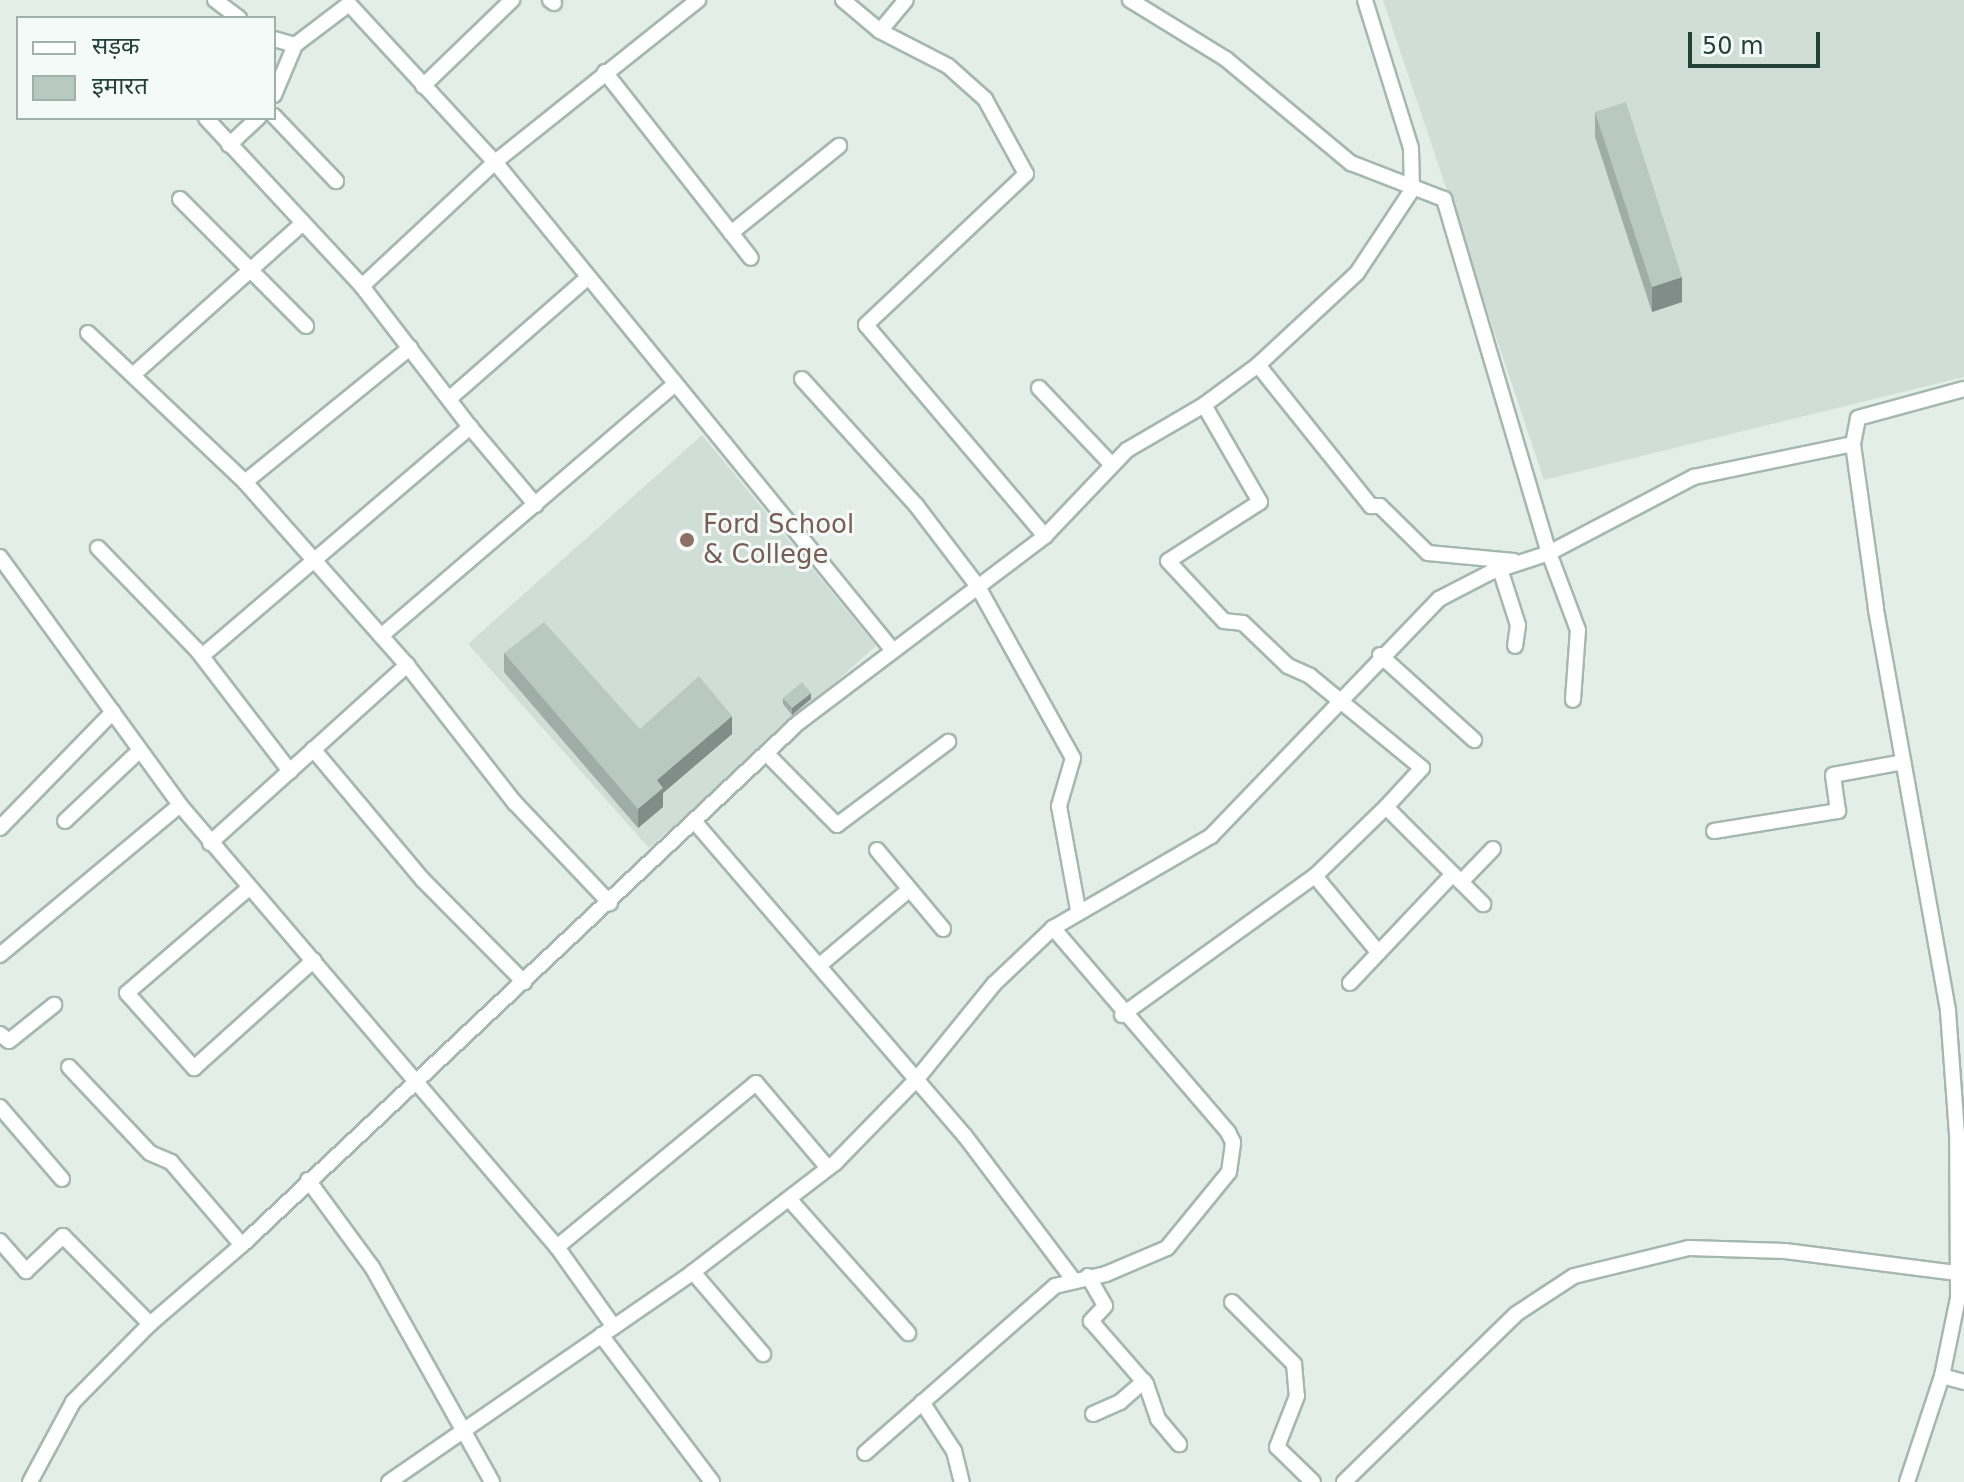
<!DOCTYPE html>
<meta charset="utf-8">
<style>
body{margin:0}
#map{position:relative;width:1964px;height:1482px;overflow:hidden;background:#e3eee9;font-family:"DejaVu Sans","Noto Sans Devanagari",sans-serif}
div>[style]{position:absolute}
.built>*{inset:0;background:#d1ded8}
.roads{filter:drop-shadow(2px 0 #a5b7b1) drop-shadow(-2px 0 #a5b7b1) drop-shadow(0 2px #a5b7b1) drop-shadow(0 -2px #a5b7b1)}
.minor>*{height:14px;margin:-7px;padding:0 7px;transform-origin:7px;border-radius:7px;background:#fff}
.wall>*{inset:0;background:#9eada7}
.shaded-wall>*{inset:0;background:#818d88}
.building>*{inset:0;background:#b8c9c2}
.dots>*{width:22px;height:22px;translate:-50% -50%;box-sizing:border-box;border:4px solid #f4faf7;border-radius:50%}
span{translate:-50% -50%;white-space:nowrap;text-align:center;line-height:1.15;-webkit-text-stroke:6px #f4faf7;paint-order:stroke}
.education-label{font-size:26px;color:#785e54}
.left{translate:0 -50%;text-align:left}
.legend{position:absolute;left:16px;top:16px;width:260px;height:104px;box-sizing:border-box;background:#f4faf7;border:2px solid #a0b0ab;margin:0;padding:10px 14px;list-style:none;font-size:24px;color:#224139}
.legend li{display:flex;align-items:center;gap:16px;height:40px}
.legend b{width:40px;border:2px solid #a0b0ab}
.scale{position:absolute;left:1688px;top:32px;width:132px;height:36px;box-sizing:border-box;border:4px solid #224139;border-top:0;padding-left:10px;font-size:24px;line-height:28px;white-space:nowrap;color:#224139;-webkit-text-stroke:6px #f4faf7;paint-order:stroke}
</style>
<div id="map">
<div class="built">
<i style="clip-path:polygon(1383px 0,1964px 0,1964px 377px,1544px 480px)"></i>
<i style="clip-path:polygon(702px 435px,876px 646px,649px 848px,468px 644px)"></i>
</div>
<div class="roads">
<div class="minor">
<i style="left:215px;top:0;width:30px;rotate:37deg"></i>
<i style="left:550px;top:0;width:5px;rotate:37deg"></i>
<i style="left:843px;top:0;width:48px;rotate:40deg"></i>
<i style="left:880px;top:31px;width:76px;rotate:27.2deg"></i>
<i style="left:948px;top:66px;width:50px;rotate:41.7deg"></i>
<i style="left:985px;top:99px;width:85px;rotate:61.3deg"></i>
<i style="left:1026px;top:174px;width:220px;rotate:136.7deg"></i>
<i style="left:866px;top:325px;width:277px;rotate:49.7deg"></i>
<i style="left:1130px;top:0;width:113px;rotate:31.6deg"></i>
<i style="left:1226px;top:59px;width:163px;rotate:39.8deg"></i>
<i style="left:1351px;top:163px;width:100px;rotate:21.2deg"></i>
<i style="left:1444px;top:199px;width:369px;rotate:73.5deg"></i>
<i style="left:1549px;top:553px;width:82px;rotate:69.4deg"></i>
<i style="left:1578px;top:630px;width:70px;rotate:94.1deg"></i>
<i style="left:880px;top:31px;width:40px;rotate:-50deg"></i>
<i style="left:274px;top:39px;width:22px;rotate:16deg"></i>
<i style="left:295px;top:45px;width:68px;rotate:-37.2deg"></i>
<i style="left:349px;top:4px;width:215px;rotate:47.3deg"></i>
<i style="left:495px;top:162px;width:627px;rotate:50.83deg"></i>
<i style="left:605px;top:72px;width:236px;rotate:51.9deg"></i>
<i style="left:423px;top:86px;width:124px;rotate:-44deg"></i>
<i style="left:274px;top:95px;width:54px;rotate:-67.2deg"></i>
<i style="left:274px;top:116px;width:90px;rotate:46.4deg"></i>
<i style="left:229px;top:145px;width:40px;rotate:-43deg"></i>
<i style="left:180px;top:199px;width:179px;rotate:45.2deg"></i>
<i style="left:731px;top:233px;width:139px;rotate:-38.9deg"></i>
<i style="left:362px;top:286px;width:182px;rotate:-43deg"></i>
<i style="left:495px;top:162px;width:260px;rotate:-38.6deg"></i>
<i style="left:88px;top:333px;width:216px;rotate:43.5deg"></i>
<i style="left:245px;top:482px;width:244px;rotate:48.5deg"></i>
<i style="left:407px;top:665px;width:175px;rotate:52deg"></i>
<i style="left:515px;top:803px;width:138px;rotate:46.5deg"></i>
<i style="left:1258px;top:365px;width:181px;rotate:51.3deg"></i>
<i style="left:1371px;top:506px;width:9px"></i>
<i style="left:1380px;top:506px;width:67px;rotate:44.4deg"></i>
<i style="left:1428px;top:553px;width:86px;rotate:5.3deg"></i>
<i style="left:134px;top:374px;width:227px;rotate:-41.8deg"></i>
<i style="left:802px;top:379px;width:170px;rotate:47.9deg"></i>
<i style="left:916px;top:505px;width:101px;rotate:52.7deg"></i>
<i style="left:977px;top:585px;width:198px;rotate:61deg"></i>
<i style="left:1073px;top:758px;width:50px;rotate:106.3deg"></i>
<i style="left:1059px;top:806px;width:106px;rotate:79.6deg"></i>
<i style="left:1039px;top:388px;width:106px;rotate:46.5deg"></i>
<i style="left:449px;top:399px;width:184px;rotate:-41.2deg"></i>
<i style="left:1204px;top:405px;width:112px;rotate:60deg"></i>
<i style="left:1260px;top:502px;width:109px;rotate:147.3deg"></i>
<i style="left:1168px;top:561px;width:82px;rotate:47deg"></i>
<i style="left:1224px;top:621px;width:19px;rotate:6deg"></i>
<i style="left:1243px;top:623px;width:62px;rotate:43.7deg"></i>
<i style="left:1288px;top:666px;width:24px;rotate:24deg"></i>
<i style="left:1310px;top:676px;width:145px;rotate:39.4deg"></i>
<i style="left:1422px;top:768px;width:53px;rotate:132.7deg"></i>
<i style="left:470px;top:427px;width:102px;rotate:49.8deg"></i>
<i style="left:245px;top:482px;width:213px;rotate:-39.1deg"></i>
<i style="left:98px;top:548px;width:142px;rotate:45.9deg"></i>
<i style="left:197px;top:650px;width:153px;rotate:52.5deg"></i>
<i style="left:0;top:557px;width:306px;rotate:54deg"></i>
<i style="left:180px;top:805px;width:581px;rotate:49.54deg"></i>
<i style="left:557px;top:1247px;width:98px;rotate:54.5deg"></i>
<i style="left:1500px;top:569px;width:59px;rotate:72.2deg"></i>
<i style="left:1518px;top:625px;width:21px;rotate:98deg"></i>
<i style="left:381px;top:636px;width:384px;rotate:-40.6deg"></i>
<i style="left:1380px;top:655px;width:127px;rotate:42.1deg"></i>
<i style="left:202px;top:656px;width:353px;rotate:-40.5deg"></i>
<i style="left:470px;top:427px;width:178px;rotate:-127.5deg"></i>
<i style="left:362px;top:286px;width:229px;rotate:-132.9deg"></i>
<i style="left:313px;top:749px;width:171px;rotate:50deg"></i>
<i style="left:423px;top:880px;width:144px;rotate:45.3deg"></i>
<i style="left:766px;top:753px;width:101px;rotate:45.4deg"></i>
<i style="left:837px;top:825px;width:139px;rotate:-36.8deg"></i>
<i style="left:65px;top:821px;width:103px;rotate:-43.4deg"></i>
<i style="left:694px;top:821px;width:416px;rotate:49.3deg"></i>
<i style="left:965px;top:1136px;width:178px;rotate:53deg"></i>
<i style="left:0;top:828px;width:162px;rotate:-45.8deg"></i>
<i style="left:1714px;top:831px;width:126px;rotate:-9.2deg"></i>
<i style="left:1838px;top:811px;width:36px;rotate:-98deg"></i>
<i style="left:1833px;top:775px;width:71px;rotate:-10.5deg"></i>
<i style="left:210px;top:843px;width:266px;rotate:-42.1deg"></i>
<i style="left:877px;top:850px;width:103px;rotate:50.1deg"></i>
<i style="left:1315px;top:876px;width:99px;rotate:50.3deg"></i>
<i style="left:1455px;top:876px;width:40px;rotate:45deg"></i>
<i style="left:1461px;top:882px;width:46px;rotate:-45.9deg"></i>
<i style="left:249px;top:888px;width:161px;rotate:139.3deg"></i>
<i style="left:127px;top:993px;width:101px;rotate:48.2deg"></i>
<i style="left:194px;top:1068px;width:161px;rotate:-42deg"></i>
<i style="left:0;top:955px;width:234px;rotate:-39.8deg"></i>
<i style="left:821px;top:964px;width:115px;rotate:-40.1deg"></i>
<i style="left:1122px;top:1015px;width:238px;rotate:-35.8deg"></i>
<i style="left:1315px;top:876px;width:99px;rotate:-44.2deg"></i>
<i style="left:1386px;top:807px;width:95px;rotate:45deg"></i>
<i style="left:1453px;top:874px;width:150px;rotate:133.4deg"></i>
<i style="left:0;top:1034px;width:11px;rotate:38deg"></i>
<i style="left:9px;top:1041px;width:58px;rotate:-38.7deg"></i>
<i style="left:69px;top:1067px;width:118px;rotate:46.7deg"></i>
<i style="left:150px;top:1153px;width:23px;rotate:23deg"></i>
<i style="left:171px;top:1162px;width:109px;rotate:49.5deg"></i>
<i style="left:0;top:1107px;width:95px;rotate:49.3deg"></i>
<i style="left:308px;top:1180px;width:108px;rotate:53.7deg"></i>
<i style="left:372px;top:1267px;width:246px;rotate:60.8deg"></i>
<i style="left:790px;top:1200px;width:178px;rotate:48.4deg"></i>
<i style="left:0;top:1241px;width:40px;rotate:49deg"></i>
<i style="left:26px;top:1271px;width:51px;rotate:-43.4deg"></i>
<i style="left:63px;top:1236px;width:124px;rotate:45.3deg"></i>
<i style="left:557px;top:1247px;width:258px;rotate:-39.5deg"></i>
<i style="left:756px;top:1083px;width:111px;rotate:49.7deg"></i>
<i style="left:693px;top:1272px;width:108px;rotate:49.5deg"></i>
<i style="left:1088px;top:1276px;width:34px;rotate:60deg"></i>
<i style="left:1105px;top:1306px;width:21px;rotate:133deg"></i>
<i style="left:1091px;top:1321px;width:84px;rotate:48.9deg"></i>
<i style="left:1146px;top:1384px;width:37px;rotate:71deg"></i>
<i style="left:1158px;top:1419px;width:33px;rotate:50deg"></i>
<i style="left:1232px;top:1302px;width:88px;rotate:45deg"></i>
<i style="left:1294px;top:1364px;width:32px;rotate:85deg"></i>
<i style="left:1297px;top:1396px;width:55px;rotate:111.4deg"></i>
<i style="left:1277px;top:1447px;width:50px;rotate:44.2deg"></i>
<i style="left:601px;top:1335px;width:184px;rotate:52.9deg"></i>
<i style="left:1942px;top:1376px;width:23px;rotate:15deg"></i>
<i style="left:922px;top:1402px;width:59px;rotate:56.9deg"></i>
<i style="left:954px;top:1451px;width:32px;rotate:76deg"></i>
<i style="left:1093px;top:1414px;width:30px;rotate:-24deg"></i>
<i style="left:1120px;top:1402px;width:32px;rotate:-41deg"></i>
<i style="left:865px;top:1453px;width:253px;rotate:-41.3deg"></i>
<i style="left:1055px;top:1286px;width:52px;rotate:-13.2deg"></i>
<i style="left:1106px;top:1274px;width:66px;rotate:-23.1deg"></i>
<i style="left:1167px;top:1248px;width:98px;rotate:-50.8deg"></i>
<i style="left:1229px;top:1172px;width:30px;rotate:-82deg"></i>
<i style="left:1233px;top:1142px;width:11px;rotate:-117deg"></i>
<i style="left:1228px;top:1132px;width:269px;rotate:-130.6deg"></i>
<i style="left:30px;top:1482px;width:91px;rotate:-61.7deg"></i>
<i style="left:73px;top:1402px;width:110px;rotate:-45.4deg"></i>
<i style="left:150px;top:1324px;width:121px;rotate:-40.7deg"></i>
<i style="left:242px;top:1245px;width:763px;rotate:-43.19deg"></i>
<i style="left:798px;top:723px;width:310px;rotate:-37.1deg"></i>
<i style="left:1045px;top:536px;width:119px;rotate:-46.4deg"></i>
<i style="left:1127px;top:450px;width:89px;rotate:-30.3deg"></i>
<i style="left:1204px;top:405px;width:67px;rotate:-36.5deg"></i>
<i style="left:1258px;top:365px;width:135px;rotate:-42.9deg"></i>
<i style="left:1357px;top:273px;width:100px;rotate:-56.5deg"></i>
<i style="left:1412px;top:190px;width:42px;rotate:-91.4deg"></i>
<i style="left:1411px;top:148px;width:155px;rotate:-107.3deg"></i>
<i style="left:389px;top:1482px;width:369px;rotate:-34.6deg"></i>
<i style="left:693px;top:1272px;width:179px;rotate:-37.5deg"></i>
<i style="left:835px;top:1163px;width:116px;rotate:-45.7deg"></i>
<i style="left:916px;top:1080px;width:124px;rotate:-50.9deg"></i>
<i style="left:994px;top:984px;width:81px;rotate:-43.5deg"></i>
<i style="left:1053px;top:928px;width:183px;rotate:-30.2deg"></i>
<i style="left:1211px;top:836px;width:329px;rotate:-46.1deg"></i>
<i style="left:1439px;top:599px;width:59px;rotate:-27.4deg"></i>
<i style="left:1491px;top:572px;width:61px;rotate:-18.1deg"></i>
<i style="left:1549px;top:553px;width:164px;rotate:-27.7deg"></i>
<i style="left:1694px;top:477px;width:162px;rotate:-11.7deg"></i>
<i style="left:1344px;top:1482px;width:240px;rotate:-44.3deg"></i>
<i style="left:1516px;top:1314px;width:69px;rotate:-33.2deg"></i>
<i style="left:1574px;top:1276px;width:118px;rotate:-13.7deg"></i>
<i style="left:1689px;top:1248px;width:96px;rotate:1.8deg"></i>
<i style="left:1785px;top:1251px;width:172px;rotate:7.3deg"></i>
<i style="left:1907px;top:1482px;width:112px;rotate:-71.7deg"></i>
<i style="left:1942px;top:1376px;width:80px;rotate:-78.4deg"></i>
<i style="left:1958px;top:1298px;width:164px;rotate:-90.3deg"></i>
<i style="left:1957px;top:1134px;width:124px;rotate:-94.2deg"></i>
<i style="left:1948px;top:1010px;width:408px;rotate:-100.2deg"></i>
<i style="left:1876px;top:608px;width:166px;rotate:-98deg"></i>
<i style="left:1853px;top:444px;width:26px;rotate:-79deg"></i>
<i style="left:1858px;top:418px;width:110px;rotate:-15.3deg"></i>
</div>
</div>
<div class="wall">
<i style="clip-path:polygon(1595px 112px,1682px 302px,1652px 312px,1595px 137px)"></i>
<i style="clip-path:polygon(504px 653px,640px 729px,732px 734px,663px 793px,663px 807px,638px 828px,504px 672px)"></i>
<i style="clip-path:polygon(783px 698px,811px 699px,792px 715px,783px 704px)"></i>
</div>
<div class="shaded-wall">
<i style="clip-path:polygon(1682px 277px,1682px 302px,1652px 312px,1652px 287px)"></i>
<i style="clip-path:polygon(811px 693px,811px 699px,792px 715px,792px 708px)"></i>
<i style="clip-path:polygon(732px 716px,732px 734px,663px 793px,663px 807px,638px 828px,638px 809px,657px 780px)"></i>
</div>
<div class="building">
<i style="clip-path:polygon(1626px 102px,1682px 277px,1652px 287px,1595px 112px)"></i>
<i style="clip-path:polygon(544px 622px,640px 729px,699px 676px,732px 716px,657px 780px,663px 788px,638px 809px,504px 653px)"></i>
<i style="clip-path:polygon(802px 682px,811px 693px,792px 708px,783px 698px)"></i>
</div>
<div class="dots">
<i style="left:687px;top:540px;background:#8d6e63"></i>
</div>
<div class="education-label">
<span class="left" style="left:703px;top:540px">Ford School<br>&amp; College</span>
</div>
<ul class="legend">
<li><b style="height:10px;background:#fff"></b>सड़क</li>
<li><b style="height:22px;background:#b8c9c2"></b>इमारत</li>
</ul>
<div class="scale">50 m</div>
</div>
